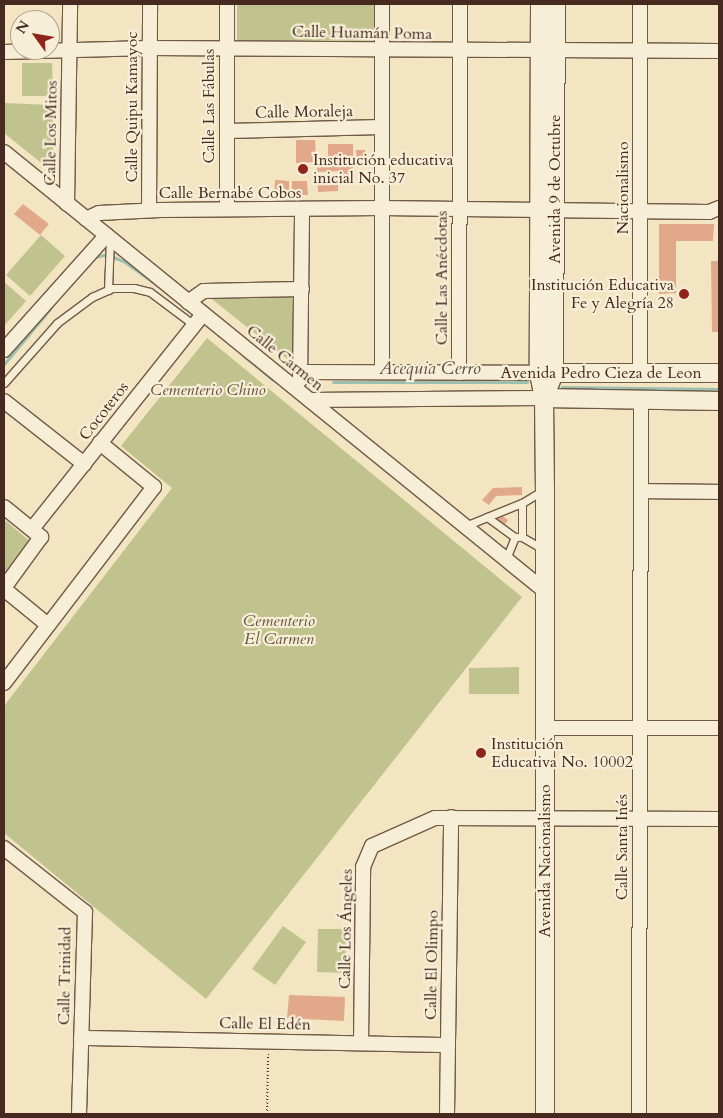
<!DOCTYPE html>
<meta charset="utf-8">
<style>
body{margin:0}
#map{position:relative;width:723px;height:1118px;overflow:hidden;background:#f3e5c1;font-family:Cardo,serif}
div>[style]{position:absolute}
.green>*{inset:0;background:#c1c38e}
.stream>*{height:3px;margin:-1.5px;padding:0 1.5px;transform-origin:1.5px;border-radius:1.5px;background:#9cbfaf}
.building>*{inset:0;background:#e2a88a}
.path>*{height:2px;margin-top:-1px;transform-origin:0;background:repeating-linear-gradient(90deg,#462a1f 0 1px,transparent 0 3.5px)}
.roads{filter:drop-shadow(1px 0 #715948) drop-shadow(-1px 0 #715948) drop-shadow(0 1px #715948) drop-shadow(0 -1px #715948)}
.service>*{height:7px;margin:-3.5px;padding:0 3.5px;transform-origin:3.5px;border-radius:3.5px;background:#f7eed7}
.minor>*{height:14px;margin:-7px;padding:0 7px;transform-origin:7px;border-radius:7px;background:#f7eed7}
.tertiary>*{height:18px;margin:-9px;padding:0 9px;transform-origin:9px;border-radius:9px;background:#f7eed7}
.dots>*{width:14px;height:14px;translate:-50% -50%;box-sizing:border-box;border:2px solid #f7eed7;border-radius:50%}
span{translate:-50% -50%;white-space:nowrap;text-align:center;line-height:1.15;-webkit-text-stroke:4.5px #f7eed7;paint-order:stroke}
.street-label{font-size:16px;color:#462a1f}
.poi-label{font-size:16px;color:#462a1f}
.left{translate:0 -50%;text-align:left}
.right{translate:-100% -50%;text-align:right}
.park-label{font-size:16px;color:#65503b;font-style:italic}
.water-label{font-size:18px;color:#5c4f43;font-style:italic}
.frame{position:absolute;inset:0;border:5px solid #462a1f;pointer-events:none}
.north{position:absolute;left:10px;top:10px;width:50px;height:50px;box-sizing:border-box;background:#f7eed7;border:1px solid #b0a08d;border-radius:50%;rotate:302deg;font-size:14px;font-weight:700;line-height:20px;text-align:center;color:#462a1f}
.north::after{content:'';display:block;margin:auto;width:18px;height:22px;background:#8f2418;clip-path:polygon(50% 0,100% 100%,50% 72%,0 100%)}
</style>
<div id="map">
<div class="green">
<i style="clip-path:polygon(237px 4px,375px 4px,375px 44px,237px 42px)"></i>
<i style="clip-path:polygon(22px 63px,52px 63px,53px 96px,22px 96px)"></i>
<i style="clip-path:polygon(4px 103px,52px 105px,55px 174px,4px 133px)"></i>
<i style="clip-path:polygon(41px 235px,65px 256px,30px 296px,6px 275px)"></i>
<i style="clip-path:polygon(4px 282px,26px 301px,4px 326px)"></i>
<i style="clip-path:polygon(297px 293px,296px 366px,208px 296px)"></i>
<i style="clip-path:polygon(207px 338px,522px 597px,206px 999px,4px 833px,4px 706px,172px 488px,121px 446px)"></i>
<i style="clip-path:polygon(6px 521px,32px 543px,4px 577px,4px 523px)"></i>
<i style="clip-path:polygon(519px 667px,519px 694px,469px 694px,469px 668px)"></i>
<i style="clip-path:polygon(283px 926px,306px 942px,275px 985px,252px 969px)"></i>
<i style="clip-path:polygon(318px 929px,346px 929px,345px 973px,317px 972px)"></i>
</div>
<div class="stream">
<i style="left:111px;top:256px;width:15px;rotate:23deg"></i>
<i style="left:125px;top:262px;width:48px;rotate:35.7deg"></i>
<i style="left:95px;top:257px;width:9px;rotate:-13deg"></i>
<i style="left:243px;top:355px;width:38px;rotate:40deg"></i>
<i style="left:4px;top:364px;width:72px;rotate:-50.1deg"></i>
<i style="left:333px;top:382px;width:194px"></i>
<i style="left:562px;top:387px;width:157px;rotate:0.7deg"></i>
</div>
<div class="building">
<i style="clip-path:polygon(296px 140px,315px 140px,316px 162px,296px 163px)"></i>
<i style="clip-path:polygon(328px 144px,353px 144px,353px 156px,328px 157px)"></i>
<i style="clip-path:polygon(356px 150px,365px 150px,365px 163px,357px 163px)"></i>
<i style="clip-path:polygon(317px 162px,353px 162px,353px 181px,340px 181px,340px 171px,317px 172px)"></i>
<i style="clip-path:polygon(338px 176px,338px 191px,318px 192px,317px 177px)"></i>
<i style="clip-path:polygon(275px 180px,289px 181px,289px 195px,274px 195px)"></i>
<i style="clip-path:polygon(292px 181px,307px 181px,308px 195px,292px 195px)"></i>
<i style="clip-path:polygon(23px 204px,49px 224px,40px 235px,14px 214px)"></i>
<i style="clip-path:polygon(659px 224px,714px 224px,713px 241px,676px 241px,676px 293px,659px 294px)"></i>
<i style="clip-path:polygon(711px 261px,719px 261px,719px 332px,712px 332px)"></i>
<i style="clip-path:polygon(522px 487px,522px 495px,496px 496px,489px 505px,482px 500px,493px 488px)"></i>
<i style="clip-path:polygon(500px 514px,508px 520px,502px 529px,493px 522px)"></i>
<i style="clip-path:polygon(289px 995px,345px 997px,344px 1021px,287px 1018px)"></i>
</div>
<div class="path">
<i style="left:267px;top:1114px;width:60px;rotate:-89deg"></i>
</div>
<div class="roads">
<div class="service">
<i style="left:108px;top:290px;width:52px;rotate:-87.8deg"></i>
<i style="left:4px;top:383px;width:80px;rotate:-48.5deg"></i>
<i style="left:57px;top:323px;width:44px;rotate:-36.6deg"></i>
<i style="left:92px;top:297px;width:22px;rotate:-24deg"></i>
<i style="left:112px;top:288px;width:22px"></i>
<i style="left:134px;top:288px;width:16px;rotate:14deg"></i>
<i style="left:150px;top:292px;width:55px;rotate:36.9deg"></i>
<i style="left:487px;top:517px;width:38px;rotate:-22deg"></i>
<i style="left:465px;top:526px;width:24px;rotate:-22deg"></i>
<i style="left:487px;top:517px;width:34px;rotate:36deg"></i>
<i style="left:522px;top:537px;width:34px;rotate:-90deg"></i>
<i style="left:522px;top:503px;width:26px;rotate:-31deg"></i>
<i style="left:506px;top:559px;width:24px;rotate:-68deg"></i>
<i style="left:515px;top:537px;width:7px"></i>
<i style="left:522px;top:537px;width:24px;rotate:30deg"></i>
</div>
<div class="minor">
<i style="left:227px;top:4px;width:205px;rotate:90deg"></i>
<i style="left:382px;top:4px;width:368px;rotate:90deg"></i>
<i style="left:640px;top:4px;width:369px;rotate:90deg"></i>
<i style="left:4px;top:52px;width:145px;rotate:-1.6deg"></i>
<i style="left:149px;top:48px;width:570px;rotate:0.3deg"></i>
<i style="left:227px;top:131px;width:154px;rotate:-1.5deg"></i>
<i style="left:4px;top:152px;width:697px;rotate:39.06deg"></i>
<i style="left:67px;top:204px;width:200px;rotate:-89.1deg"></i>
<i style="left:149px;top:210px;width:206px;rotate:-89.7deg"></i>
<i style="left:86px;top:219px;width:14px;rotate:-25deg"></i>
<i style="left:99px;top:213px;width:61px;rotate:-2.8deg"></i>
<i style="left:160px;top:210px;width:221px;rotate:-0.5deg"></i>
<i style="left:381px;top:208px;width:328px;rotate:0.7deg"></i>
<i style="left:709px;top:212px;width:11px;rotate:-22deg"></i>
<i style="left:188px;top:302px;width:19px;rotate:-35deg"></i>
<i style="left:204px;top:291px;width:98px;rotate:-1.2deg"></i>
<i style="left:4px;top:350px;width:154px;rotate:-48.2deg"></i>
<i style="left:302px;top:372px;width:246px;rotate:0.2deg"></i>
<i style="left:459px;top:373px;width:369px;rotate:-89.8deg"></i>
<i style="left:300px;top:380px;width:169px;rotate:-89.3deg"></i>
<i style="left:310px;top:400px;width:234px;rotate:-0.5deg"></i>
<i style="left:4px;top:401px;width:102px;rotate:38.2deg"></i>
<i style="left:642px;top:491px;width:77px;rotate:0.7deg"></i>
<i style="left:4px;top:507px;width:48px;rotate:39deg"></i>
<i style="left:41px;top:537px;width:63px;rotate:126deg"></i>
<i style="left:32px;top:529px;width:275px;rotate:-51.5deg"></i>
<i style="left:4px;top:589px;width:57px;rotate:39.3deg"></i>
<i style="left:4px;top:683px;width:247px;rotate:-52.6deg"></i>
<i style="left:154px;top:487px;width:70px;rotate:-140.8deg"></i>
<i style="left:545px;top:728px;width:174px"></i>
<i style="left:4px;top:848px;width:103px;rotate:38.3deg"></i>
<i style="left:85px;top:912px;width:202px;rotate:91.7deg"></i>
<i style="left:81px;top:1038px;width:367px;rotate:1.1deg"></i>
<i style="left:361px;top:1043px;width:176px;rotate:-89.3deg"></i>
<i style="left:363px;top:867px;width:23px;rotate:-67deg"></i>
<i style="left:372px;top:846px;width:69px;rotate:-24deg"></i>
<i style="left:435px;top:818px;width:284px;rotate:0.2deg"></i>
<i style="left:447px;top:1114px;width:297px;rotate:-89.2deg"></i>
<i style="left:639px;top:1114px;width:714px;rotate:-89.84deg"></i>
</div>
<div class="tertiary">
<i style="left:540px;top:4px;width:369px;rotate:90.2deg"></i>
<i style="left:539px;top:373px;width:25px;rotate:79deg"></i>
<i style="left:544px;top:398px;width:91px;rotate:89.4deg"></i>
<i style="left:545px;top:489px;width:625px;rotate:90deg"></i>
<i style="left:554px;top:373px;width:165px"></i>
<i style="left:544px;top:398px;width:27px;rotate:-68deg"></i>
<i style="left:554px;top:373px;width:369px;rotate:-89.7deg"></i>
<i style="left:544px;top:398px;width:175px;rotate:1deg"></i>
</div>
</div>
<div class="dots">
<i style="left:303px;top:169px;background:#8f2418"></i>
<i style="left:684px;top:294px;background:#8f2418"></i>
<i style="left:481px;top:753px;background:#8f2418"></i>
</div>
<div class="street-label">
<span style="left:362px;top:33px;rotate:1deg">Calle Huamán Poma</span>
<span style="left:209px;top:106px;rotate:-90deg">Calle Las Fábulas</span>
<span style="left:132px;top:107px;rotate:-90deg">Calle Quipu Kamayoc</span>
<span style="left:304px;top:112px;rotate:-1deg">Calle Moraleja</span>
<span style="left:51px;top:133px;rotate:-89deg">Calle Los Mitos</span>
<span style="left:623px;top:188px;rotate:-90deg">Nacionalismo</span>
<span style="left:555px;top:189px;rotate:-90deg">Avenida 9 de Octubre</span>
<span style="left:230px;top:193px">Calle Bernabé Cobos</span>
<span style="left:442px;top:278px;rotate:-90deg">Calle Las Anécdotas</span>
<span style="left:285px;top:358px;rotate:39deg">Calle Carmen</span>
<span style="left:601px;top:373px">Avenida Pedro Cieza de Leon</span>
<span style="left:104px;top:411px;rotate:-52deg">Cocoteros</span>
<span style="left:622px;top:847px;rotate:-90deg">Calle Santa Inés</span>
<span style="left:545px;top:861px;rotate:-90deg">Avenida Nacionalismo</span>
<span style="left:346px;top:929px;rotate:-89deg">Calle Los Ángeles</span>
<span style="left:432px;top:965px;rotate:-89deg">Calle El Olimpo</span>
<span style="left:65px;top:976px;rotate:-89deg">Calle Trinidad</span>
<span style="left:265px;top:1024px;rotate:1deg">Calle El Edén</span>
</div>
<div class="poi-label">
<span class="left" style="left:313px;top:169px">Institución educativa<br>inicial No. 37</span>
<span class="right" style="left:674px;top:294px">Institución Educativa<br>Fe y Alegría 28</span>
<span class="left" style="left:491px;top:753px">Institución<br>Educativa No. 10002</span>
</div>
<div class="park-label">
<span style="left:208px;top:390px">Cementerio Chino</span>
<span style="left:279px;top:630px">Cementerio<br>El Carmen</span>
</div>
<div class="water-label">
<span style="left:430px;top:369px">Acequia Cerro</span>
</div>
<div class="frame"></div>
<div class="north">N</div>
</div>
